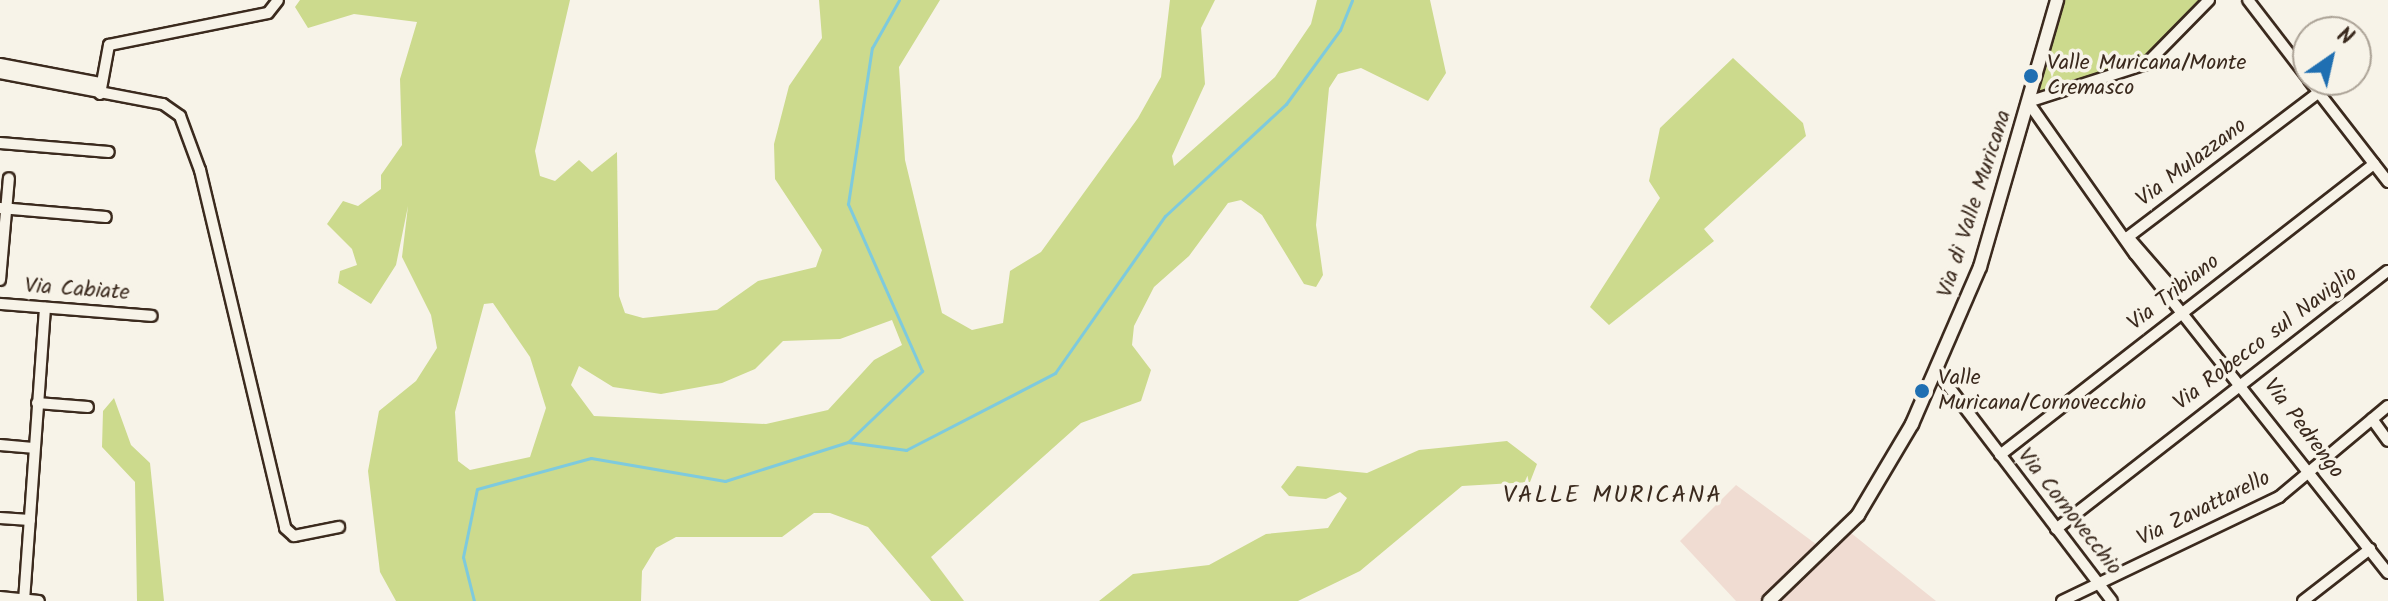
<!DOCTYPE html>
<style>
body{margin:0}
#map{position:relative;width:2388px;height:601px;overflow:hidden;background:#f7f3e8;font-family:Kalam,sans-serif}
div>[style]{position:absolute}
.built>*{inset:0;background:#f0dcd2}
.green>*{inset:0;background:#ccda8d}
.stream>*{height:3px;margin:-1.5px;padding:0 1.5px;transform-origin:1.5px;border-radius:1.5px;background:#7ecadd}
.roads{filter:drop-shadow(2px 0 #3b2a1e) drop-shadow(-2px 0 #3b2a1e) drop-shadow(0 2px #3b2a1e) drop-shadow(0 -2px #3b2a1e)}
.minor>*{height:10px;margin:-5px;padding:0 5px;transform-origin:5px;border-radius:5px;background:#f7f3e8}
.tertiary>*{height:12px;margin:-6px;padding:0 6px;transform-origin:6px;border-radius:6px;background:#f7f3e8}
.dots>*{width:22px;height:22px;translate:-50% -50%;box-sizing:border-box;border:4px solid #f7f3e8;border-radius:50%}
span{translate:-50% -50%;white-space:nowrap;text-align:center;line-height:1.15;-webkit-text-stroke:7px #f7f3e8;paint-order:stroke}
.poi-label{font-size:22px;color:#3b2a1e}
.left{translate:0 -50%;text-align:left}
.street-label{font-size:22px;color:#3b2a1e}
.neighbourhood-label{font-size:24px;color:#3b2a1e;letter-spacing:2px}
.north{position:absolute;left:2292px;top:16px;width:80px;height:80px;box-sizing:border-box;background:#f7f3e8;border:2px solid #aca397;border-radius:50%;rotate:34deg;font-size:22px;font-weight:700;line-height:32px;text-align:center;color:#3b2a1e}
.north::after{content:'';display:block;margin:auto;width:28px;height:36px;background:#1f6fb2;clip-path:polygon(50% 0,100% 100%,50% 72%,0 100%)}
</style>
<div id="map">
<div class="built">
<i style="clip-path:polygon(1736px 485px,1824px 550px,1846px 529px,1936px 601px,1736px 601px,1680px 541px)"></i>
</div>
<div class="green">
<i style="clip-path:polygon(evenodd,300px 0,570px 0,535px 151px,540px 176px,555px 181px,579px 160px,592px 172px,617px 152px,619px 296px,625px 313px,643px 318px,717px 310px,758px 281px,816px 267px,822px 250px,775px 179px,774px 144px,789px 86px,822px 38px,819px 0,940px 0,899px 67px,905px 160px,942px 313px,972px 330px,1003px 323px,1010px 271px,1041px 252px,1138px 118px,1161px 77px,1170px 0,1215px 0,1201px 28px,1205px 84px,1172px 156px,1174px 166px,1275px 77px,1311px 24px,1317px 0,1430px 0,1446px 73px,1428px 101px,1361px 68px,1338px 74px,1329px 88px,1316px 225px,1323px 275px,1316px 287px,1304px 284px,1262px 215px,1241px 200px,1228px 203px,1189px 256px,1154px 287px,1134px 326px,1132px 345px,1151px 370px,1141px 401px,1081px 423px,931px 557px,964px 601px,931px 601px,868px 527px,830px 513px,814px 513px,782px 537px,676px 537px,656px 548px,642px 571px,641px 601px,396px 601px,380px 572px,368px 471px,379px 411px,416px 381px,437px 348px,431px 315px,402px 257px,408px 206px,396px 265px,371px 304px,338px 283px,340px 271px,357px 265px,352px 249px,327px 224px,343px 201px,358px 206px,381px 189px,381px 175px,402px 145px,400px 79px,417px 22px,354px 14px,308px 28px,295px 7px,300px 0,493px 303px,530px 357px,546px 408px,530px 457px,470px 470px,458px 461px,455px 412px,484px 304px,493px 303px,300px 0,892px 320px,902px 345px,874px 360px,828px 410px,766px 424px,594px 416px,571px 385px,579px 366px,613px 387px,661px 394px,722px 383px,755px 369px,783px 341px,840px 339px,892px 320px)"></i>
<i style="clip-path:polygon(2063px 0,2203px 0,2138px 62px,2037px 94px)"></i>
<i style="clip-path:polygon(1733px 58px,1803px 123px,1806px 136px,1704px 229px,1714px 241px,1609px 325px,1590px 307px,1660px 198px,1649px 181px,1660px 128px)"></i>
<i style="clip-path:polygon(114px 398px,131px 445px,150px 463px,164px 601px,137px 601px,135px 482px,102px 447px,103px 411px)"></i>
<i style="clip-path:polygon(1507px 441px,1537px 464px,1530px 482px,1462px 486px,1360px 571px,1298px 601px,1099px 601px,1133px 574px,1209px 565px,1266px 534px,1328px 528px,1347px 498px,1340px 492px,1326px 499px,1289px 496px,1281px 487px,1297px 466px,1367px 473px,1419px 450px)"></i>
</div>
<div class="stream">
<i style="left:848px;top:442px;width:59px;rotate:7.9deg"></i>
<i style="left:906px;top:450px;width:168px;rotate:-27.3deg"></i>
<i style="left:1055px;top:373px;width:192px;rotate:-55deg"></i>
<i style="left:1165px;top:216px;width:165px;rotate:-42.8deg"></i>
<i style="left:1286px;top:104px;width:92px;rotate:-53.9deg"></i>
<i style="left:1340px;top:30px;width:32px;rotate:-68deg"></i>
<i style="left:474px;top:601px;width:45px;rotate:-104deg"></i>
<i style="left:463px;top:557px;width:69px;rotate:-78.4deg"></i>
<i style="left:477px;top:489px;width:118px;rotate:-15.2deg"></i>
<i style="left:591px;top:458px;width:136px;rotate:9.7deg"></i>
<i style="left:725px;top:481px;width:129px;rotate:-17.6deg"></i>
<i style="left:848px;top:442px;width:103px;rotate:-43.8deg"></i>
<i style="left:922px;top:371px;width:183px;rotate:-113.9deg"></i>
<i style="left:848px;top:204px;width:158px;rotate:-81.3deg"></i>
<i style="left:872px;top:48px;width:55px;rotate:-60.6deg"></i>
</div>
<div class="roads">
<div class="minor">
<i style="left:2209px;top:0;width:90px;rotate:134.5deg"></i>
<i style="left:2146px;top:64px;width:124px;rotate:162.1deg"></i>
<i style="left:2028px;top:102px;width:186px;rotate:54.9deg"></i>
<i style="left:2135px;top:254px;width:407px;rotate:51.6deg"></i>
<i style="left:2248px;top:0;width:98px;rotate:52.4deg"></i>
<i style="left:0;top:64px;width:103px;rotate:10.7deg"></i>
<i style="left:0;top:73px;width:166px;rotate:10.8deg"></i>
<i style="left:163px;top:104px;width:21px;rotate:35deg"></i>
<i style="left:180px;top:116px;width:58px;rotate:69.7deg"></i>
<i style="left:200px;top:170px;width:368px;rotate:76.6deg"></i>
<i style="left:285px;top:528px;width:12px;rotate:42deg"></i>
<i style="left:294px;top:536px;width:46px;rotate:-11.3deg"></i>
<i style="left:2309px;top:80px;width:129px;rotate:52.2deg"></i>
<i style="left:100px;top:94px;width:50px;rotate:-79.6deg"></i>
<i style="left:109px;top:45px;width:162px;rotate:-11.4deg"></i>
<i style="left:268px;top:13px;width:16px;rotate:-52deg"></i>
<i style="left:0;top:143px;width:109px;rotate:4.7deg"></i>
<i style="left:0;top:208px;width:106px;rotate:4.9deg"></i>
<i style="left:2128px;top:237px;width:240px;rotate:-37.2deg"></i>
<i style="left:2128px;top:237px;width:61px;rotate:49deg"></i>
<i style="left:0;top:280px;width:102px;rotate:-85deg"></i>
<i style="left:0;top:304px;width:152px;rotate:4.5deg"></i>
<i style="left:1936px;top:370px;width:290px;rotate:52.7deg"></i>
<i style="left:37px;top:403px;width:51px;rotate:4.5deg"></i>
<i style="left:2372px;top:419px;width:27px;rotate:54deg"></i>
<i style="left:0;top:445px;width:33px;rotate:5deg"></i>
<i style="left:2000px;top:455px;width:474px;rotate:-37.9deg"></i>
<i style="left:0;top:518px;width:30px;rotate:4deg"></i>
<i style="left:2056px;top:529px;width:420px;rotate:-37.9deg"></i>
<i style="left:0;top:597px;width:39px;rotate:6deg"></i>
<i style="left:24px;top:601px;width:294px;rotate:-85.9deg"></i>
<i style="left:2062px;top:601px;width:241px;rotate:-25.6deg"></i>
<i style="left:2279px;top:497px;width:142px;rotate:-39.9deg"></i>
<i style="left:2303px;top:601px;width:85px;rotate:-37.8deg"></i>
</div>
<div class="tertiary">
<i style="left:1769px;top:601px;width:124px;rotate:-44deg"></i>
<i style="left:1858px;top:515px;width:106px;rotate:-59.3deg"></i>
<i style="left:1912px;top:424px;width:171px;rotate:-66.6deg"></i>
<i style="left:1980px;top:267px;width:278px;rotate:-73.9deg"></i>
</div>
</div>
<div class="dots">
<i style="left:2031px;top:76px;background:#1f6fb2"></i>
<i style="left:1922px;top:391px;background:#1f6fb2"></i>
</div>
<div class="poi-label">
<span class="left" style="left:2047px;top:76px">Valle Muricana/Monte<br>Cremasco</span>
<span class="left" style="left:1938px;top:391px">Valle<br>Muricana/Cornovecchio</span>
</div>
<div class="street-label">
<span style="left:2192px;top:163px;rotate:-37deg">Via Mulazzano</span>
<span style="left:1975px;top:204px;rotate:-72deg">Via di Valle Muricana</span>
<span style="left:77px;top:290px;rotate:4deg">Via Cabiate</span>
<span style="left:2174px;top:293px;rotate:-38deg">Via Tribiano</span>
<span style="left:2266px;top:339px;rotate:-37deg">Via Robecco sul Naviglio</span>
<span style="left:2303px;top:429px;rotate:53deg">Via Pedrengo</span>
<span style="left:2204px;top:509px;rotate:-26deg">Via Zavattarello</span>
<span style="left:2069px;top:512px;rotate:52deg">Via Cornovecchio</span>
</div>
<div class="neighbourhood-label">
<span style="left:1613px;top:496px">VALLE MURICANA</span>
</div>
<div class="north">N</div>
</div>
